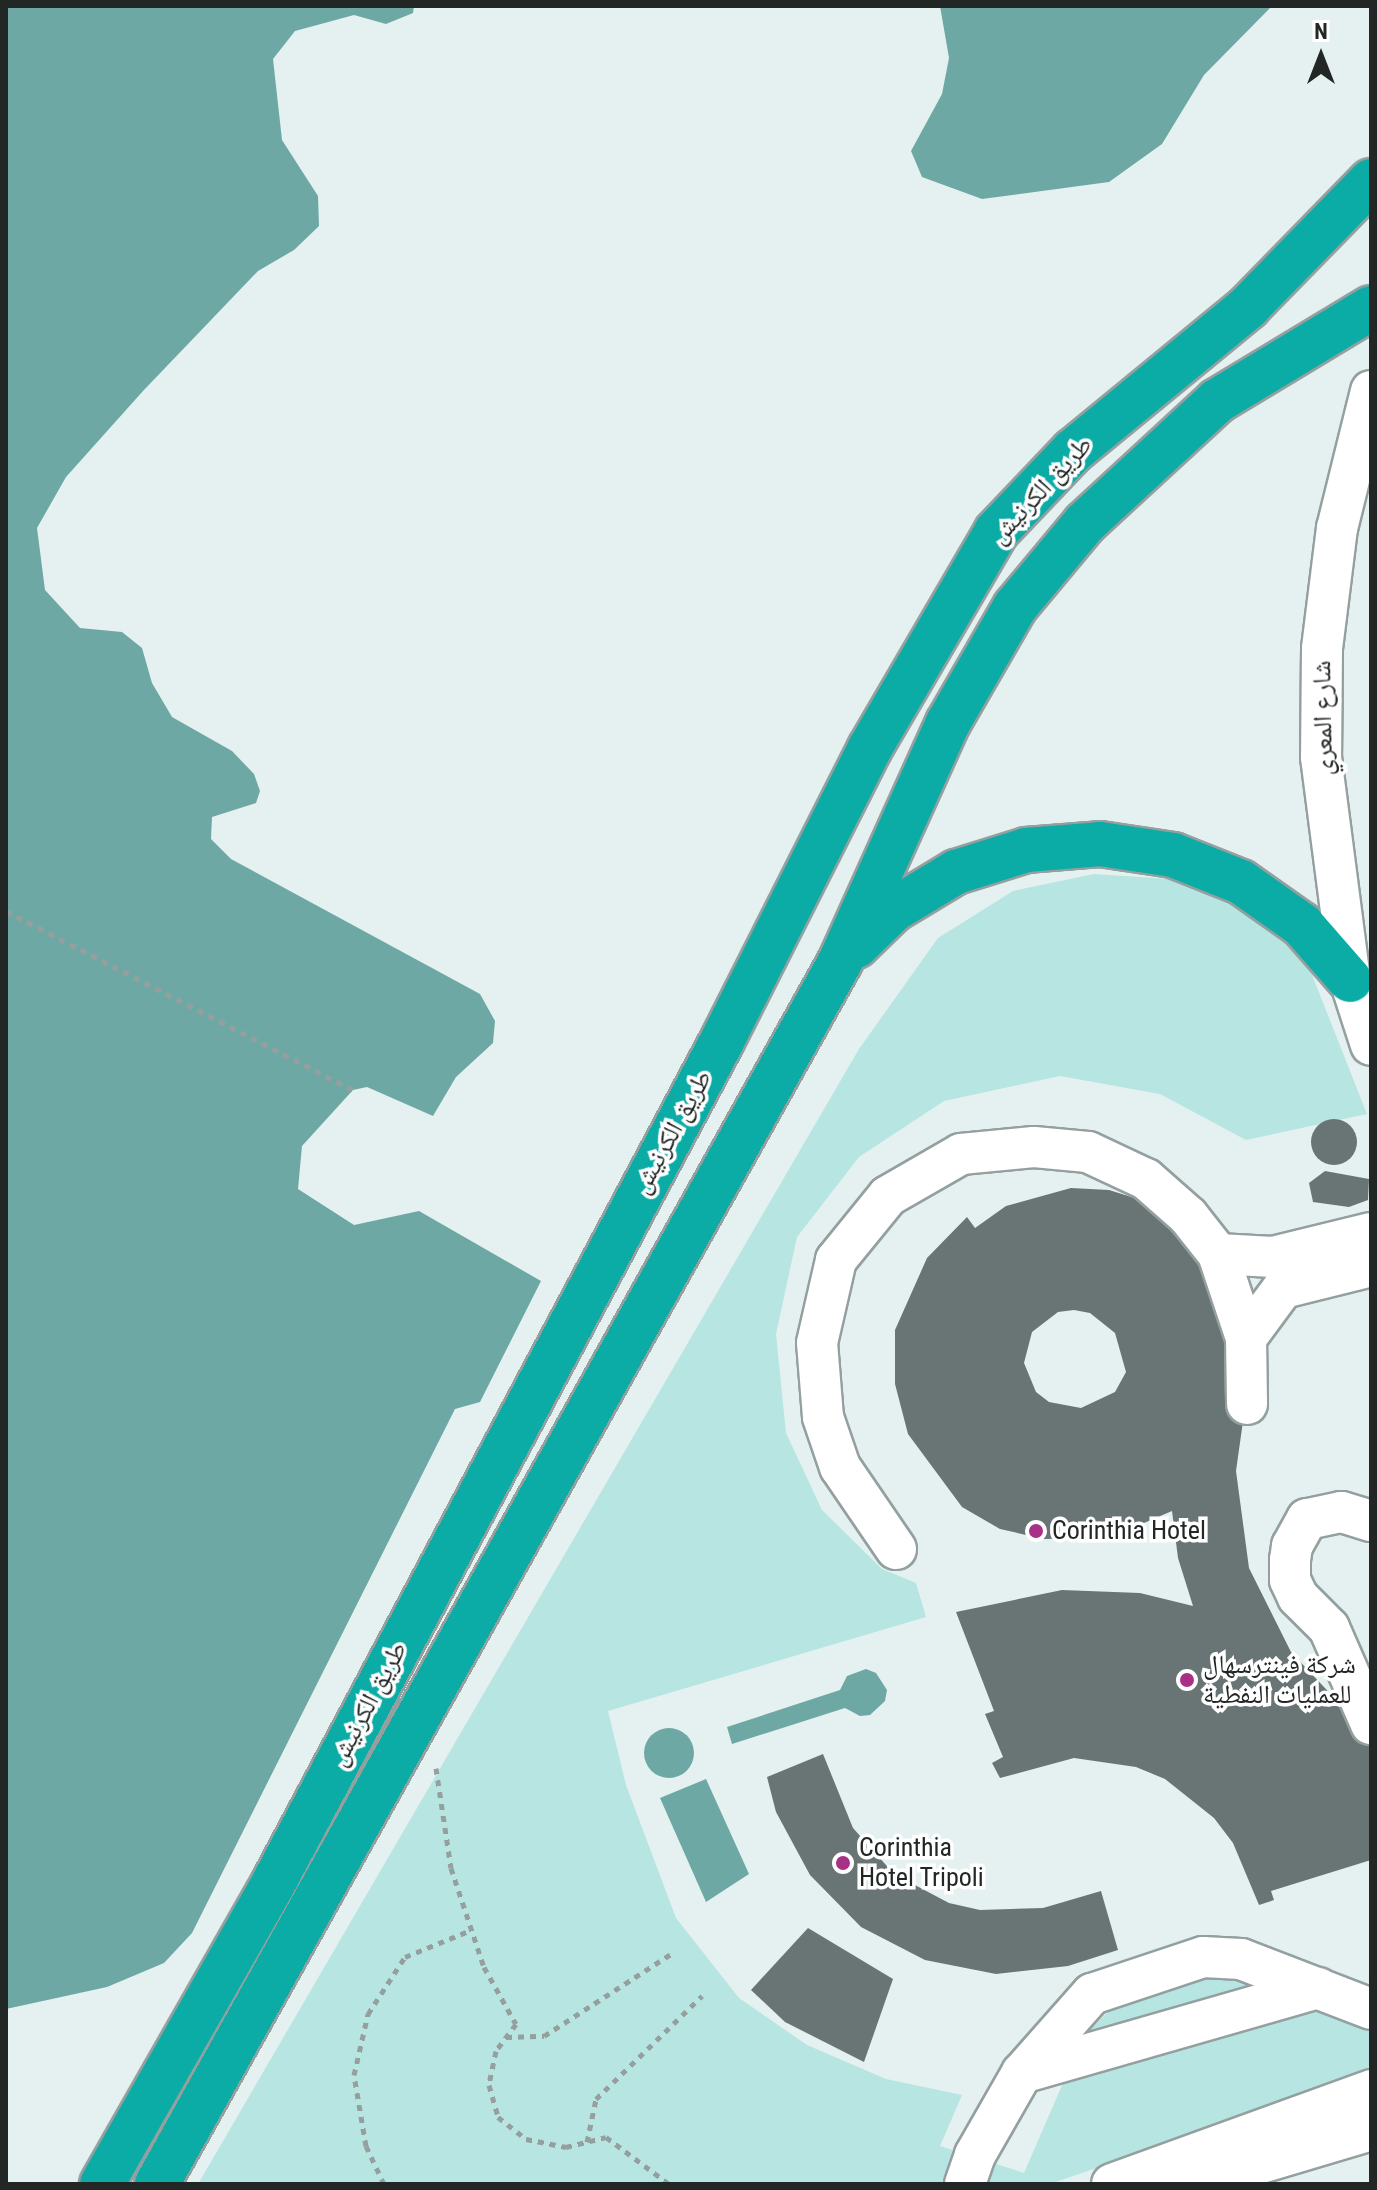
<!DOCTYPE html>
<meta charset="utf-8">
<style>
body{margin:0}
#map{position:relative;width:1377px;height:2190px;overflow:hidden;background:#e4f1f0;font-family:"Roboto Condensed","Noto Naskh Arabic",sans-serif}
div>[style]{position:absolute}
.green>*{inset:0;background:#b6e5e2}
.water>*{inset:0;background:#6ea8a4}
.round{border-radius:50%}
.building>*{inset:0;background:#697574}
.path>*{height:5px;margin-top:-2.5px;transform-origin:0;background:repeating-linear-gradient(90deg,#959f9e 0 6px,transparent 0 12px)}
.roads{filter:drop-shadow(2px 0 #94a0a0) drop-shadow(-2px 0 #94a0a0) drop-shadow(0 2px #94a0a0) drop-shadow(0 -2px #94a0a0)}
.minor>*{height:40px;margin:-20px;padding:0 20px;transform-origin:20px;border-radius:20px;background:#fff}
.highway>*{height:44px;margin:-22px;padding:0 22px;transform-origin:22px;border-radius:22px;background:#0baba6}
.dots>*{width:22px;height:22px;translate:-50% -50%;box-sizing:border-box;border:4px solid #fff;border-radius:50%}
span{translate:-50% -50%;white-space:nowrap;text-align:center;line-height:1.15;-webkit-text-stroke:7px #fff;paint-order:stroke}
.street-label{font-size:26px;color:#222726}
.poi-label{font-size:26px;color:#222726}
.left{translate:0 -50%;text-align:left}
.frame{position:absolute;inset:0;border:8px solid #222726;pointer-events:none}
.north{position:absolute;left:1281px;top:16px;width:80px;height:80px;-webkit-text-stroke:6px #fff;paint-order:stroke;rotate:0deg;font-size:22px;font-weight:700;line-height:32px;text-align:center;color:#222726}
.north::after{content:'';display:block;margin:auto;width:28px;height:36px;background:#222726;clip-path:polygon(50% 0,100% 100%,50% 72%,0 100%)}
</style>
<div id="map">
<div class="green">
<i style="clip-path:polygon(1094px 874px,1169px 879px,1244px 904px,1303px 952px,1367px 1114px,1246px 1140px,1160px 1094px,1060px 1076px,944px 1101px,859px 1157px,797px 1237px,776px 1334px,786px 1433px,822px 1510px,882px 1569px,916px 1583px,926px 1617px,608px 1711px,626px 1785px,676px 1918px,739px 1998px,807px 2045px,886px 2079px,962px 2095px,940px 2146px,1024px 2173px,1083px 2037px,1134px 1986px,1211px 1960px,1290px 1980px,1371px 2031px,1371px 2073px,1050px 2184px,198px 2184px,859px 1049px,938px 938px,1013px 891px)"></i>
</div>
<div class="water">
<i style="clip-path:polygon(6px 6px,414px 6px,413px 13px,386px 24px,354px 15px,295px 31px,273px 59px,282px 140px,318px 196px,319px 226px,294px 250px,258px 271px,143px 391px,66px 477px,37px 528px,45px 590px,80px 628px,122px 632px,142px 648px,152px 683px,172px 717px,232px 751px,254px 774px,260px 791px,256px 803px,212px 817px,211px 839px,231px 859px,480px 994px,495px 1021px,493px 1043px,456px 1077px,433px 1116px,367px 1087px,353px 1090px,302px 1146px,298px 1189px,354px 1225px,419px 1211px,541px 1281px,480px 1402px,455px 1409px,192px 1933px,164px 1963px,107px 1987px,6px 2009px)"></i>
<i style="clip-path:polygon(940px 6px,1272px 6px,1204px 75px,1162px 144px,1109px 182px,982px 199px,922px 177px,911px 151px,942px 94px,949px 58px)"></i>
<i style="clip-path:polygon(866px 1669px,876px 1673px,887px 1690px,885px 1701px,870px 1715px,860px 1716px,845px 1708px,732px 1744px,727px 1727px,840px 1690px,847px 1676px)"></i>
<i class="round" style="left:644px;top:1728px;width:50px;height:50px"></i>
<i style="clip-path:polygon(706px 1779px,749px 1874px,706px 1902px,660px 1798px)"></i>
</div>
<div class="building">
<i class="round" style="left:1311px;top:1119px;width:46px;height:46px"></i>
<i style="clip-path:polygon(1325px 1171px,1369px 1179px,1368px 1200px,1349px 1207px,1313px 1202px,1309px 1183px)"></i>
<i style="clip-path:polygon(evenodd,1071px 1188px,1109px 1190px,1141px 1200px,1211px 1254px,1246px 1400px,1236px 1471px,1249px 1568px,1291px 1652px,1371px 1737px,1371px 1860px,1271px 1891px,1274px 1900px,1259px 1905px,1233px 1843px,1214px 1818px,1165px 1779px,1136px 1767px,1074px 1758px,1000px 1778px,992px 1763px,1003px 1757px,985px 1714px,994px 1711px,956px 1612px,1062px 1590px,1140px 1593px,1193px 1606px,1178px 1558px,1172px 1511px,1130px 1529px,1090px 1538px,1044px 1539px,1000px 1529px,962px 1507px,908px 1434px,895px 1384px,895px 1330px,927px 1258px,967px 1217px,975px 1228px,1006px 1206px,1071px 1188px,1074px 1310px,1090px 1313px,1115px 1333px,1126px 1372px,1115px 1392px,1081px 1408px,1049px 1402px,1036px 1392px,1024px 1363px,1032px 1332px,1058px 1312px,1074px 1310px)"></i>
<i style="clip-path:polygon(823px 1754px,853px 1828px,894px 1874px,949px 1903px,980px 1910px,1043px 1908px,1101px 1891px,1118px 1950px,1068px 1966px,996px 1974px,925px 1960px,861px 1927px,810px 1875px,776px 1812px,767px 1777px)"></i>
<i style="clip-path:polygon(808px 1928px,893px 1979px,864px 2062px,785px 2022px,751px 1990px)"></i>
</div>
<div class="path">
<i style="left:6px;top:911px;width:390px;rotate:27.3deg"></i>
<i style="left:436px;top:1768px;width:101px;rotate:81.5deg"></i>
<i style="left:451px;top:1868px;width:104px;rotate:71.6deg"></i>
<i style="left:484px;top:1967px;width:65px;rotate:60.7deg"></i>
<i style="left:516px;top:2024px;width:34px;rotate:127deg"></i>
<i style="left:496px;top:2051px;width:35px;rotate:102deg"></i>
<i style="left:489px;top:2085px;width:33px;rotate:74deg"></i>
<i style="left:498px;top:2117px;width:36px;rotate:38deg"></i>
<i style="left:526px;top:2139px;width:41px;rotate:11.3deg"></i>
<i style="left:566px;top:2147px;width:41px;rotate:-14deg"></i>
<i style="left:606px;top:2137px;width:79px;rotate:36.7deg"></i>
<i style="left:506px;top:2037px;width:38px;rotate:-2deg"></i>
<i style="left:544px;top:2036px;width:155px;rotate:-32.9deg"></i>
<i style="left:587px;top:2142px;width:44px;rotate:-78.2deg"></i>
<i style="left:596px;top:2099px;width:148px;rotate:-44.2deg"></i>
<i style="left:384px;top:2184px;width:42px;rotate:-115.3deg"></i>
<i style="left:366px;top:2146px;width:72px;rotate:-99.6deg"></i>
<i style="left:354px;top:2075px;width:63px;rotate:-77.1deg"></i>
<i style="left:368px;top:2014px;width:68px;rotate:-57deg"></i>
<i style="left:405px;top:1957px;width:71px;rotate:-22.2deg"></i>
</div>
<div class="roads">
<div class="minor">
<i style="left:1371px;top:391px;width:141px;rotate:103.9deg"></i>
<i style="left:1337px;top:528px;width:122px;rotate:97.1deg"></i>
<i style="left:1322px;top:649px;width:108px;rotate:90.5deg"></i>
<i style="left:1321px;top:757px;width:225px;rotate:82.6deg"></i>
<i style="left:1350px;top:980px;width:68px;rotate:72.1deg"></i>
<i style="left:1218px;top:1254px;width:55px;rotate:3.1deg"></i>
<i style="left:1273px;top:1257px;width:101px;rotate:-13.8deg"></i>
<i style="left:1246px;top:1338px;width:62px;rotate:-53.5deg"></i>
<i style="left:1283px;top:1288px;width:91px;rotate:-14deg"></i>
<i style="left:1371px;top:1521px;width:31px;rotate:-163deg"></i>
<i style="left:1341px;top:1512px;width:35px;rotate:168deg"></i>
<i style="left:1307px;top:1519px;width:31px;rotate:119deg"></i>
<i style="left:1292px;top:1546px;width:14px;rotate:98deg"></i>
<i style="left:1290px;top:1560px;width:20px;rotate:90deg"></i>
<i style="left:1290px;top:1580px;width:19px;rotate:65deg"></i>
<i style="left:1298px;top:1597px;width:44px;rotate:45deg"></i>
<i style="left:1329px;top:1628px;width:105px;rotate:66.4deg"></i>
<i style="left:896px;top:1549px;width:99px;rotate:-124.3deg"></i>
<i style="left:840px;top:1467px;width:53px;rotate:-108.8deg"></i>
<i style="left:823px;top:1417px;width:74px;rotate:-94.6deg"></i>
<i style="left:817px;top:1343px;width:85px;rotate:-77.1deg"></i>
<i style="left:836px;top:1260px;width:82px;rotate:-50.9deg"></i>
<i style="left:888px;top:1196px;width:84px;rotate:-29.9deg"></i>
<i style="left:961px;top:1154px;width:73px;rotate:-5.5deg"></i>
<i style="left:1034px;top:1147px;width:54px;rotate:5.3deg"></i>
<i style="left:1088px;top:1152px;width:64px;rotate:25deg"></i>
<i style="left:1146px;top:1179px;width:56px;rotate:41.4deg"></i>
<i style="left:1188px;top:1216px;width:48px;rotate:51.7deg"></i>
<i style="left:1218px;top:1254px;width:89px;rotate:71.6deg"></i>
<i style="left:1246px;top:1338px;width:66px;rotate:89.1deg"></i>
<i style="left:1022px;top:2073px;width:308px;rotate:-16deg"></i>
<i style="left:965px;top:2184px;width:31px;rotate:-71deg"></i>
<i style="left:975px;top:2155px;width:95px;rotate:-60.2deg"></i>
<i style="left:1022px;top:2073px;width:106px;rotate:-48.5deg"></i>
<i style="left:1092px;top:1994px;width:117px;rotate:-18.4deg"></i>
<i style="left:1203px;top:1957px;width:38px;rotate:3deg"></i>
<i style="left:1241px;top:1959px;width:139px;rotate:21deg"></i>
<i style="left:1112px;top:2184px;width:276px;rotate:-19.9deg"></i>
<i style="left:1190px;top:2184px;width:189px;rotate:-16.6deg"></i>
</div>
<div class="highway">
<i style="left:856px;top:946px;width:52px;rotate:-44.2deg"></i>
<i style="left:893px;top:910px;width:74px;rotate:-31.1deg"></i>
<i style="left:956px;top:872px;width:73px;rotate:-17.4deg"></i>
<i style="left:1026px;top:850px;width:74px;rotate:-4.6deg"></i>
<i style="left:1100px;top:844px;width:74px;rotate:8.6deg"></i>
<i style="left:1173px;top:855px;width:73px;rotate:21.7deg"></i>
<i style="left:1241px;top:882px;width:75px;rotate:35.2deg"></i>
<i style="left:1302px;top:925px;width:73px;rotate:48.9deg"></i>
<i style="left:102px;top:2184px;width:345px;rotate:-60.3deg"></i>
<i style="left:273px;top:1884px;width:957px;rotate:-61.96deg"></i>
<i style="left:723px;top:1039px;width:326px;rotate:-63.2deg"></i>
<i style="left:870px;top:748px;width:250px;rotate:-59.7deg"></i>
<i style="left:996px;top:532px;width:112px;rotate:-46.5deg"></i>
<i style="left:1073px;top:451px;width:227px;rotate:-39.4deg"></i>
<i style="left:1248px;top:307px;width:176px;rotate:-45.7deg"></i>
<i style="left:157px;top:2184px;width:1400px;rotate:-60.8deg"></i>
<i style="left:840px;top:962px;width:262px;rotate:-65.7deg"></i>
<i style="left:948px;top:723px;width:134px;rotate:-60deg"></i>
<i style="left:1015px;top:607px;width:109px;rotate:-50.2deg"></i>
<i style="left:1085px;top:523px;width:180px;rotate:-42.7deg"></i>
<i style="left:1217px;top:401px;width:180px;rotate:-31.1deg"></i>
</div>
</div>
<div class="dots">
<i style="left:1036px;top:1531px;background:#a83086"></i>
<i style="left:1187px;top:1680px;background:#a83086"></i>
<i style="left:843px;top:1863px;background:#a83086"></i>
</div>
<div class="street-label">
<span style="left:1041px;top:490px;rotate:-47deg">طريق الكرنيش</span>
<span style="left:1323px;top:718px;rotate:-91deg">شارع المعري</span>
<span style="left:672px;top:1132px;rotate:-61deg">طريق الكرنيش</span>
<span style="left:368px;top:1704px;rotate:-62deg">طريق الكرنيش</span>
</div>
<div class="poi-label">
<span class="left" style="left:1052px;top:1531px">Corinthia Hotel</span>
<span class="left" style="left:1203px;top:1680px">شركة فينترسهال<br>للعمليات النفطية</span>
<span class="left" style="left:859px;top:1863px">Corinthia<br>Hotel Tripoli</span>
</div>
<div class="frame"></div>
<div class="north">N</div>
</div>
